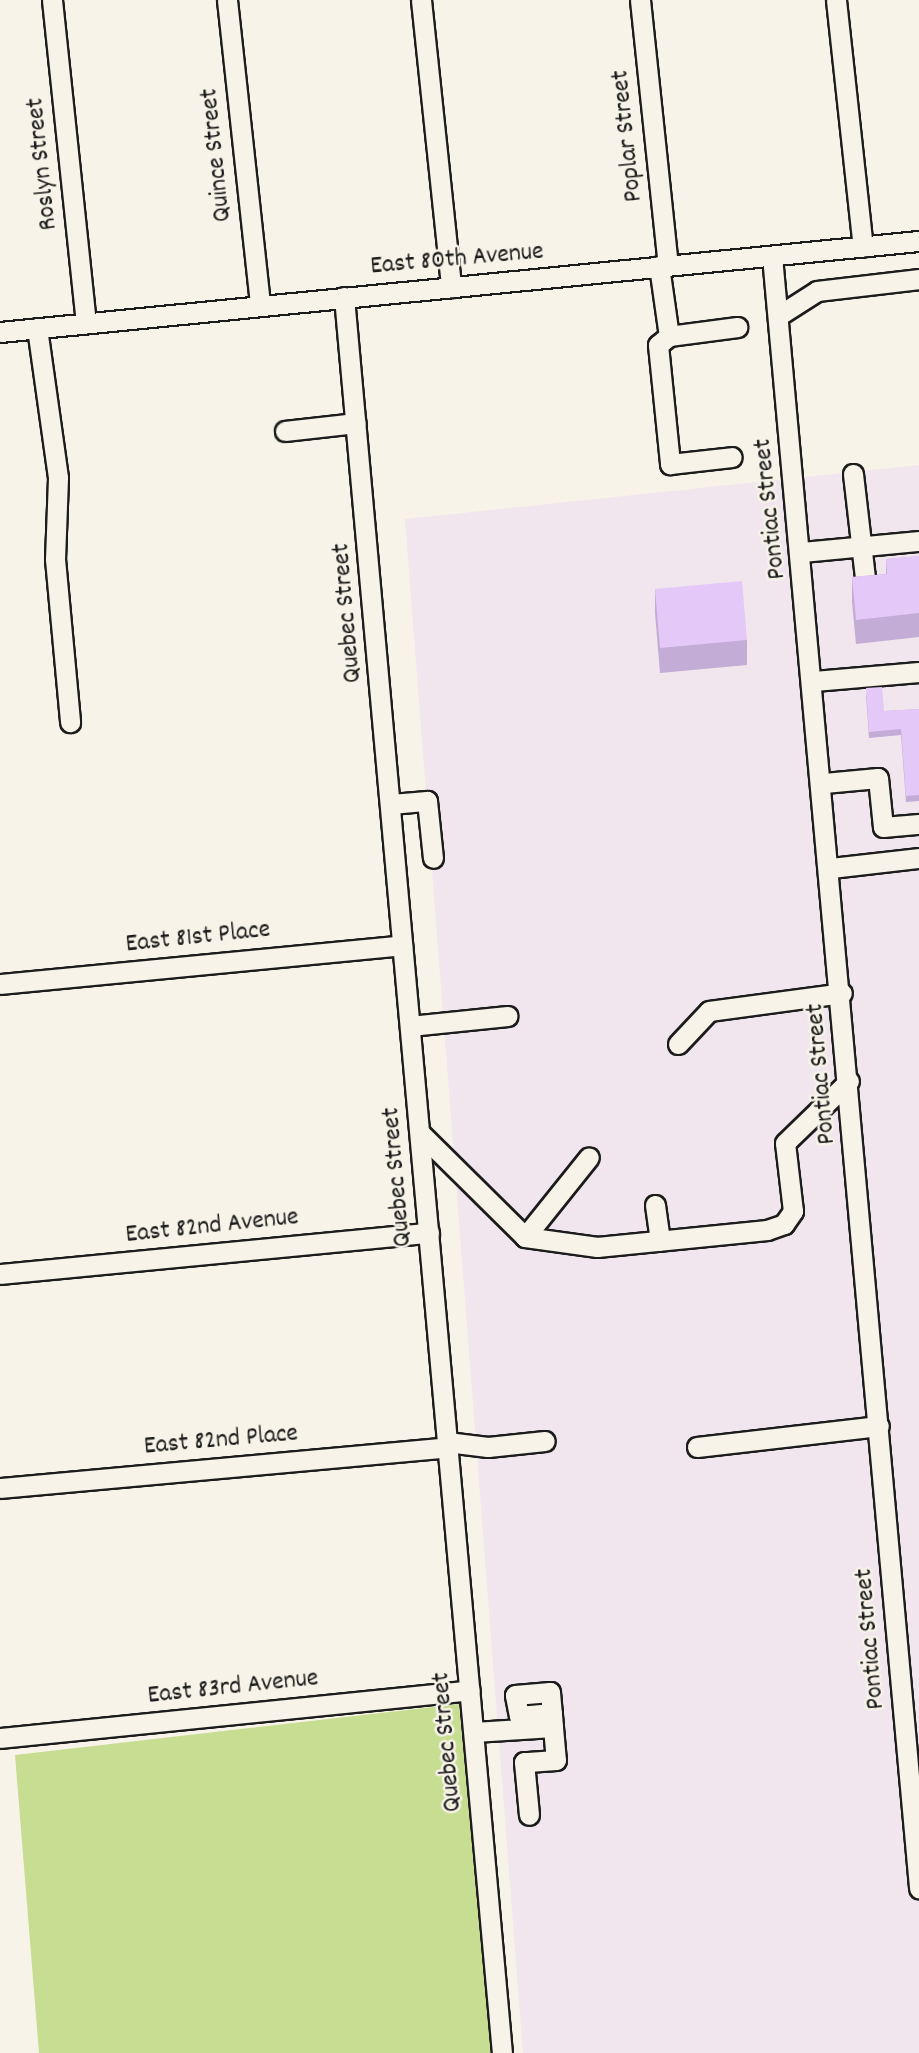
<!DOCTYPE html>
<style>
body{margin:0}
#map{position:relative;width:919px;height:2053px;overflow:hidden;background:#f7f3e8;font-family:Dekko,sans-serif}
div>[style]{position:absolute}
.built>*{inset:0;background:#f1e6ed}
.green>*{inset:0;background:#c7dd92}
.roads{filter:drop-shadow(2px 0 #1c1c1c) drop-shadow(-2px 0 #1c1c1c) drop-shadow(0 2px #1c1c1c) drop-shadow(0 -2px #1c1c1c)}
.minor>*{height:19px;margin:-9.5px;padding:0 9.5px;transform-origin:9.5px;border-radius:9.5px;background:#f7f3e8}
.wall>*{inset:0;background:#c3acd5}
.building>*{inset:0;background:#e3c8f8}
span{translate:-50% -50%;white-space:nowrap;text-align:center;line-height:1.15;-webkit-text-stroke:5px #f7f3e8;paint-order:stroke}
.street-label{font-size:26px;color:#1c1c1c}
</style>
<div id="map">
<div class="built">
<i style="clip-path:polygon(919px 465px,919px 2053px,523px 2053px,405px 519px)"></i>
</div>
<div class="green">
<i style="clip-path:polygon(459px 1704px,492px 2053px,39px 2053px,15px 1755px)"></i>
</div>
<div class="roads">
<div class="minor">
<i style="left:52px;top:0;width:325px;rotate:84deg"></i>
<i style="left:227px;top:0;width:306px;rotate:83.8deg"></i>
<i style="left:421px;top:0;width:289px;rotate:84deg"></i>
<i style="left:640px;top:0;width:267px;rotate:84deg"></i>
<i style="left:836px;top:0;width:248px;rotate:83.8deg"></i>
<i style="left:772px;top:256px;width:1639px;rotate:84.85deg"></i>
<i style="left:659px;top:266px;width:71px;rotate:81.9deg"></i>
<i style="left:669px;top:336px;width:69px;rotate:-7.5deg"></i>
<i style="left:344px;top:297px;width:1763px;rotate:84.86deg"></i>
<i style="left:778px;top:316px;width:46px;rotate:-32.7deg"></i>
<i style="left:817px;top:291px;width:103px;rotate:-6.7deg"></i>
<i style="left:37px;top:328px;width:151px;rotate:82deg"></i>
<i style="left:58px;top:478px;width:81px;rotate:92.1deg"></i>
<i style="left:55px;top:559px;width:164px;rotate:84.7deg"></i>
<i style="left:0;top:332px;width:923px;rotate:-5.66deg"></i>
<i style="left:669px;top:336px;width:14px;rotate:141deg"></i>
<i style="left:658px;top:345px;width:120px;rotate:84.2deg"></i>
<i style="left:670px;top:464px;width:62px;rotate:-6.4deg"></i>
<i style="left:285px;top:431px;width:71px;rotate:-6.4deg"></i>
<i style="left:853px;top:474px;width:104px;rotate:83.4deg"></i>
<i style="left:802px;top:552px;width:118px;rotate:-5.4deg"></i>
<i style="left:814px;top:681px;width:105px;rotate:-4.9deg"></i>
<i style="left:824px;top:783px;width:54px;rotate:-5.3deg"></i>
<i style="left:878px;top:778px;width:49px;rotate:84.2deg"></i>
<i style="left:883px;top:827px;width:36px;rotate:-5deg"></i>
<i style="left:391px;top:804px;width:36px;rotate:-5deg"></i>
<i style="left:427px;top:801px;width:57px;rotate:84deg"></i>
<i style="left:831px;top:868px;width:89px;rotate:-6.5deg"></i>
<i style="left:0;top:984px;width:404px;rotate:-5.5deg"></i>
<i style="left:410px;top:1026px;width:98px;rotate:-5.9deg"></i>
<i style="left:678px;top:1044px;width:45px;rotate:-46.8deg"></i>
<i style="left:709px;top:1011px;width:134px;rotate:-7.7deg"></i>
<i style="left:420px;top:1133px;width:148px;rotate:44.7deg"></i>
<i style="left:525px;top:1237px;width:73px;rotate:7.9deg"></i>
<i style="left:597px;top:1247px;width:171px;rotate:-5.7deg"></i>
<i style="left:767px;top:1230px;width:18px;rotate:-19deg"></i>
<i style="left:784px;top:1224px;width:16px;rotate:-55deg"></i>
<i style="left:793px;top:1211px;width:68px;rotate:-96.7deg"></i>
<i style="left:785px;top:1143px;width:89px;rotate:-44.1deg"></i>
<i style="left:655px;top:1205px;width:36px;rotate:82deg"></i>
<i style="left:525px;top:1237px;width:102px;rotate:-51.3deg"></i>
<i style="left:0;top:1274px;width:431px;rotate:-5.5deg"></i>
<i style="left:447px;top:1442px;width:41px;rotate:7deg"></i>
<i style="left:488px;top:1447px;width:57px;rotate:-6deg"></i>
<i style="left:697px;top:1447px;width:183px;rotate:-6.6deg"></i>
<i style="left:0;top:1488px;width:449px;rotate:-5.2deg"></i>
<i style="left:552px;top:1713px;width:33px;rotate:175deg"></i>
<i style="left:519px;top:1716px;width:21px;rotate:-101deg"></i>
<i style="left:515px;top:1695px;width:35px;rotate:-5deg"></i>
<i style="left:550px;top:1692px;width:35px;rotate:85deg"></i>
<i style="left:474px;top:1732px;width:79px;rotate:-3.6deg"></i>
<i style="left:553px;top:1727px;width:33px;rotate:85deg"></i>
<i style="left:556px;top:1760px;width:32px;rotate:176deg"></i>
<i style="left:524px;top:1762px;width:53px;rotate:84.6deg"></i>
<i style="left:0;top:1738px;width:472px;rotate:-5.8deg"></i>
</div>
</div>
<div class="wall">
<i style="clip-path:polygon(919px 556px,919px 637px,856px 644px,852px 602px,852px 577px,886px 574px,886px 559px)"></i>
<i style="clip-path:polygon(655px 589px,747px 640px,747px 665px,660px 673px,655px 613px)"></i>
<i style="clip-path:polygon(866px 694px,884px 711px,919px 709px,919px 801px,906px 802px,901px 735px,869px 738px)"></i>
</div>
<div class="building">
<i style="clip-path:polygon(919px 556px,919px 613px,856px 620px,852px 577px,887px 574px,886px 559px)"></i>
<i style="clip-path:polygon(742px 581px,747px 640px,660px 648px,655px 589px)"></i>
<i style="clip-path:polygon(882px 687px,884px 711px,919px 709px,919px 795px,906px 796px,901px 729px,869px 732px,866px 688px)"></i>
</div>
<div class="street-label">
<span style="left:628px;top:136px;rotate:-96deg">Poplar Street</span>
<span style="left:217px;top:155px;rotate:-96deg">Quince Street</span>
<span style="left:43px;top:164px;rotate:-96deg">Roslyn Street</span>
<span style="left:457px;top:260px;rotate:-5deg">East 80th Avenue</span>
<span style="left:771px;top:509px;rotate:-96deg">Pontiac Street</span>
<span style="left:348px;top:613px;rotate:-95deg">Quebec Street</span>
<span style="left:198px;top:938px;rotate:-6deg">East 81st Place</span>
<span style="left:822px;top:1074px;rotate:-95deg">Pontiac Street</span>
<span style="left:398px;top:1177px;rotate:-95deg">Quebec Street</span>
<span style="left:212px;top:1227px;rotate:-6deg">East 82nd Avenue</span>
<span style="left:221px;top:1441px;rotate:-5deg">East 82nd Place</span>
<span style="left:871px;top:1639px;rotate:-95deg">Pontiac Street</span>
<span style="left:233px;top:1688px;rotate:-6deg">East 83rd Avenue</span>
<span style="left:448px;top:1742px;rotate:-95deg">Quebec Street</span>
</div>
</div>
